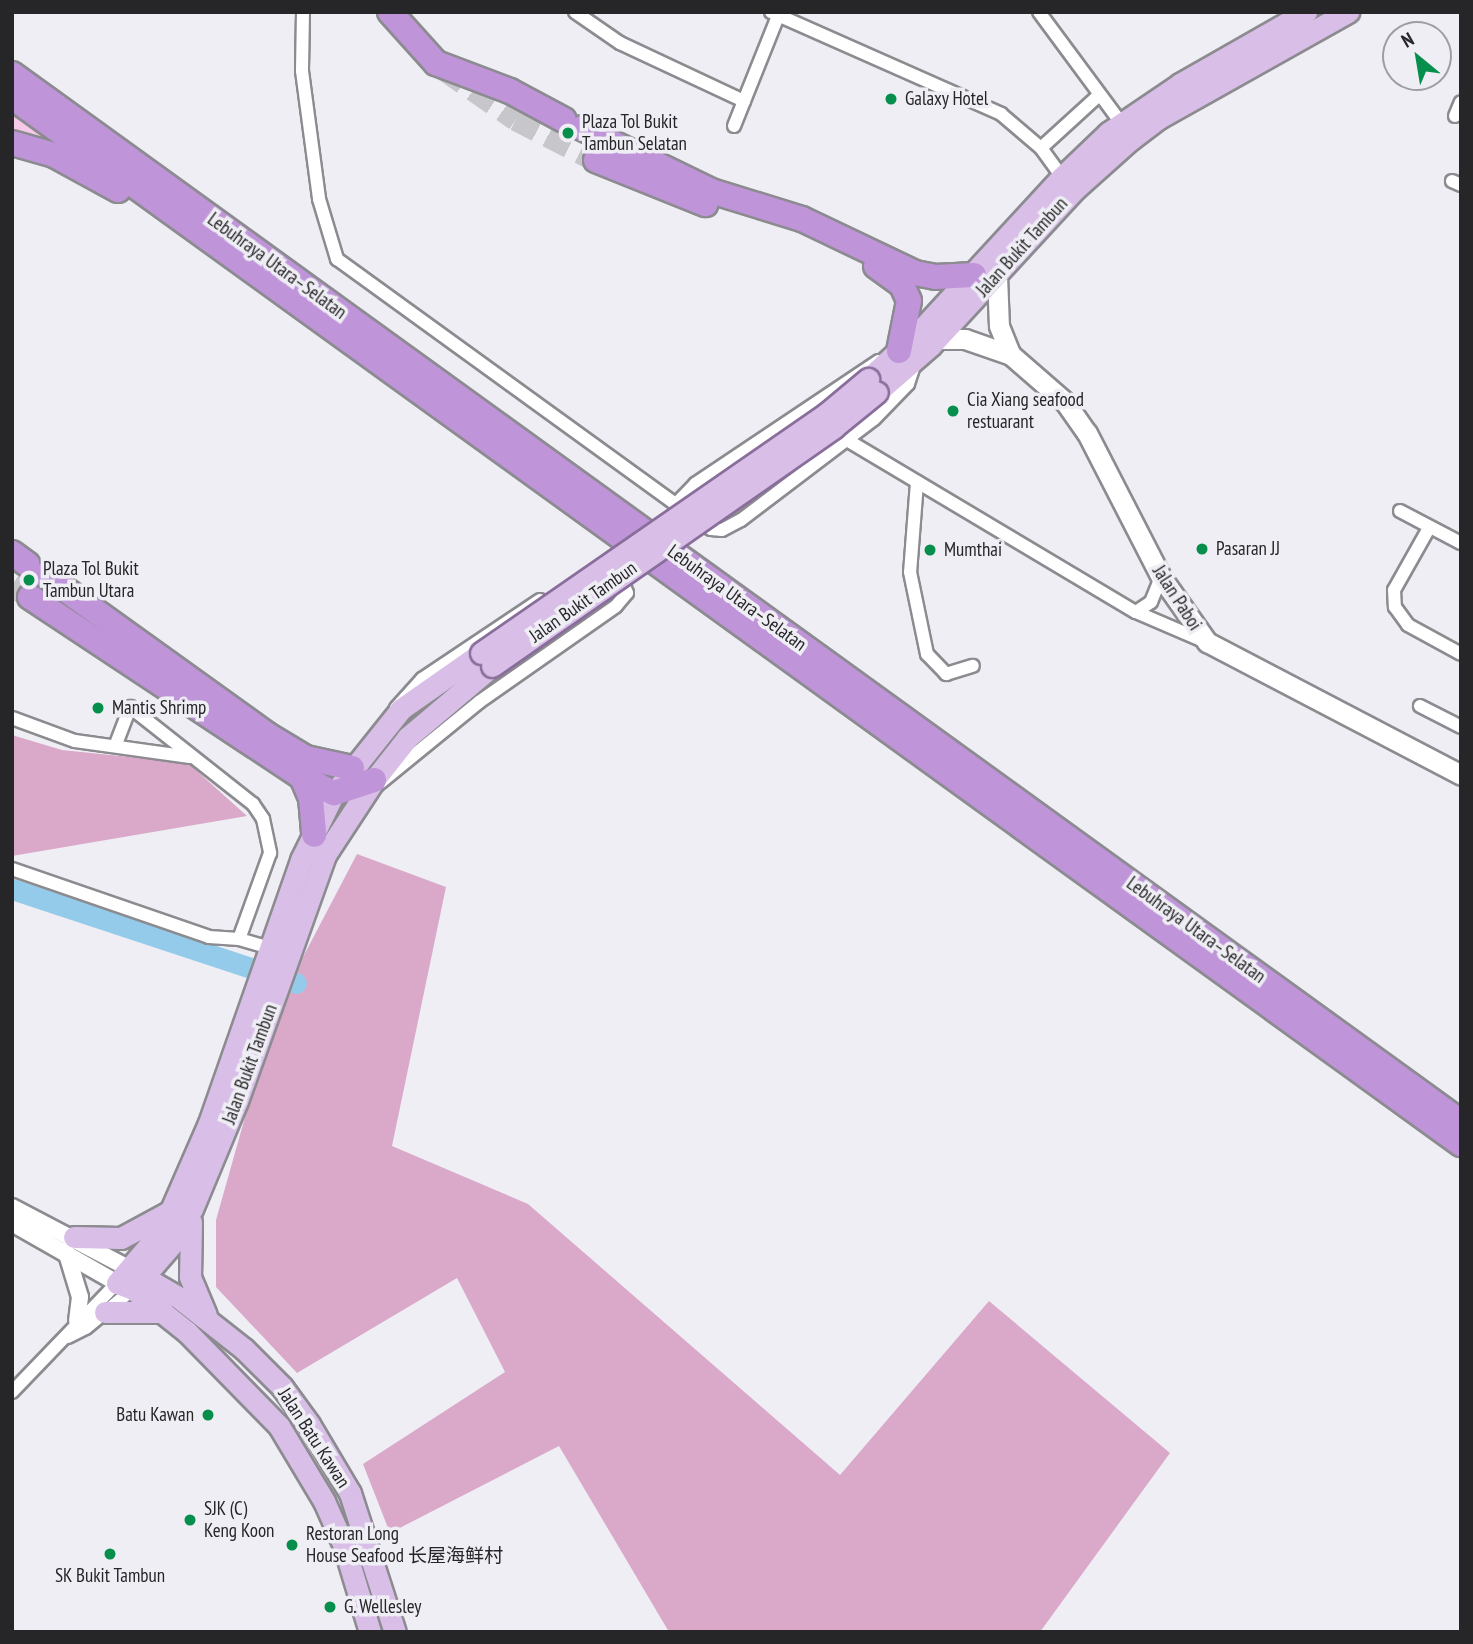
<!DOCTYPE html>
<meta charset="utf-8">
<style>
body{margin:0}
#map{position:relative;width:1473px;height:1644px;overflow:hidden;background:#eeeef4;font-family:"PT Sans Narrow","Noto Sans SC",sans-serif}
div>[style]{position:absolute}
.green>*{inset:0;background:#f7c9e8}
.forest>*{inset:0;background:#daa9ca}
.river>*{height:21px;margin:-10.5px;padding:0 10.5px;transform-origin:10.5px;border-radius:10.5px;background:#94cbea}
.motorway-tunnel>*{height:24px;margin-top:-12px;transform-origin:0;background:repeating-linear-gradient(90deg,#c6c6cb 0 24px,transparent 0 36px)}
.roads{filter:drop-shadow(2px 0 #8b8b90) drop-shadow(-2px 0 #8b8b90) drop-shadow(0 2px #8b8b90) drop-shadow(0 -2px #8b8b90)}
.minor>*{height:12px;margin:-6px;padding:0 6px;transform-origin:6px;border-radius:6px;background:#fff}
.tertiary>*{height:16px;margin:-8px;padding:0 8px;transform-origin:8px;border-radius:8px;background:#fff}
.secondary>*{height:19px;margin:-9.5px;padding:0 9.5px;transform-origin:9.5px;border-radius:9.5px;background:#fff}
.primary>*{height:21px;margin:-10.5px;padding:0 10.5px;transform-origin:10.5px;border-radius:10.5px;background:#d9bfe8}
.motorway>*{height:24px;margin:-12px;padding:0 12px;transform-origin:12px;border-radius:12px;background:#bf94d9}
.bridges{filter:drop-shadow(2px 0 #896e9b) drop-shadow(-2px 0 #896e9b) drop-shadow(0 2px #896e9b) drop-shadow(0 -2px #896e9b)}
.primary-bridge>*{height:21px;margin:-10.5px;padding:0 10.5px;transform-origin:10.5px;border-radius:10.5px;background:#d9bfe8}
.dots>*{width:19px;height:19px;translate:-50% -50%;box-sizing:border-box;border:4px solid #eeeef4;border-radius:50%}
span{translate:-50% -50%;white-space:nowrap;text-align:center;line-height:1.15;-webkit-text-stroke:7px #eeeef4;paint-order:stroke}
.poi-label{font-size:19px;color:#262628}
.left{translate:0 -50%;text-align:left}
.right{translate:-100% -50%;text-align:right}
.street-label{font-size:19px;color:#262628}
.frame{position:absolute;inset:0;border:14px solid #262628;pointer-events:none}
.north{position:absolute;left:1382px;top:21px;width:70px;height:70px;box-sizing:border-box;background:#eeeef4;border:2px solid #9e9ea2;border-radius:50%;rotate:330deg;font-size:19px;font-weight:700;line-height:28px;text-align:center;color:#262628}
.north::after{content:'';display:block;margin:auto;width:24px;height:32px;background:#068e4c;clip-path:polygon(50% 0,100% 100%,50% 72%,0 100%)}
</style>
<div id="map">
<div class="green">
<i style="clip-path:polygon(12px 109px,64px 146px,12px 130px)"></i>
</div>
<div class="forest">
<i style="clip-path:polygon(12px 735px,62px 750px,188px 763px,247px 816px,12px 856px)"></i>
<i style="clip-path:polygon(357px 854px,446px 887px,392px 1146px,528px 1204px,840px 1475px,989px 1301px,1170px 1453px,1040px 1632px,669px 1632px,559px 1446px,390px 1533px,363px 1464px,505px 1372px,457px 1278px,297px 1373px,216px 1287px,216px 1220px,251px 1096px,303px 957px)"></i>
</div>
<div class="river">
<i style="left:12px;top:889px;width:299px;rotate:18.3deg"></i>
</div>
<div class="motorway-tunnel">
<i style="left:444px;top:69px;width:88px;rotate:34.8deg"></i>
<i style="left:516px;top:119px;width:90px;rotate:27.1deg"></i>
<i style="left:12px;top:585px;width:22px;rotate:34deg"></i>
</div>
<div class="roads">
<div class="minor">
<i style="left:303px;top:12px;width:59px;rotate:91deg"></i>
<i style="left:302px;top:71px;width:129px;rotate:82.4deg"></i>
<i style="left:319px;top:199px;width:63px;rotate:73.3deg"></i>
<i style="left:337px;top:259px;width:418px;rotate:35.9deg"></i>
<i style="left:575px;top:12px;width:55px;rotate:34.6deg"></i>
<i style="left:620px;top:43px;width:137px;rotate:25.1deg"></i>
<i style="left:771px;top:12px;width:252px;rotate:23.9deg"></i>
<i style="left:1001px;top:114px;width:52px;rotate:40.4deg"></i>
<i style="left:1041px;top:148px;width:36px;rotate:54deg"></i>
<i style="left:1039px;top:12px;width:138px;rotate:53.5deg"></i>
<i style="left:1455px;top:116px;width:15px;rotate:-67deg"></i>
<i style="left:734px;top:126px;width:118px;rotate:-68.2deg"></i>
<i style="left:1041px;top:148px;width:77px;rotate:-42.4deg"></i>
<i style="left:1452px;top:181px;width:10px;rotate:24deg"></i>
<i style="left:847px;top:440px;width:336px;rotate:30.8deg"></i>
<i style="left:1136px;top:612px;width:76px;rotate:23.2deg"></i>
<i style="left:917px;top:482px;width:90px;rotate:94.4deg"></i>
<i style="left:910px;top:572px;width:84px;rotate:78.3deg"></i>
<i style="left:927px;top:654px;width:28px;rotate:46deg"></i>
<i style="left:946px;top:674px;width:28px;rotate:-17deg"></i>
<i style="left:680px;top:507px;width:5px;rotate:-143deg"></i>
<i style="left:676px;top:504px;width:28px;rotate:-46deg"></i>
<i style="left:695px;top:484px;width:221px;rotate:-33.8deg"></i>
<i style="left:1400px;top:511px;width:69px;rotate:27.7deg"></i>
<i style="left:695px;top:518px;width:19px;rotate:35deg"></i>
<i style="left:711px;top:529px;width:11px;rotate:5deg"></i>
<i style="left:722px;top:530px;width:21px;rotate:-28deg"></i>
<i style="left:741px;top:520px;width:167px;rotate:-37.2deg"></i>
<i style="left:874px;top:419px;width:49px;rotate:-45.8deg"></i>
<i style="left:908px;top:384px;width:22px;rotate:-72deg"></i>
<i style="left:1429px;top:528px;width:71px;rotate:119.4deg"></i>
<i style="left:1394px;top:590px;width:17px;rotate:87deg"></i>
<i style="left:1395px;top:607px;width:22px;rotate:54deg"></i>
<i style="left:1408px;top:625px;width:60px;rotate:28.7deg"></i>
<i style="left:1136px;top:612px;width:18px;rotate:-34deg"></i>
<i style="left:1151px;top:602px;width:27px;rotate:-68deg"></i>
<i style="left:1420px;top:706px;width:46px;rotate:27.1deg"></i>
<i style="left:396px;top:708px;width:39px;rotate:-48deg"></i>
<i style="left:422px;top:679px;width:142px;rotate:-33.8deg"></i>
<i style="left:12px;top:718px;width:67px;rotate:20.1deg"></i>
<i style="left:75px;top:741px;width:116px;rotate:7.9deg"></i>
<i style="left:116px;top:744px;width:40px;rotate:-69deg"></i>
<i style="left:130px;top:707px;width:157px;rotate:38.3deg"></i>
<i style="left:253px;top:804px;width:18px;rotate:56deg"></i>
<i style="left:263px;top:819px;width:35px;rotate:78deg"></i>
<i style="left:270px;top:853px;width:91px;rotate:109.8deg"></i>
<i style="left:381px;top:782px;width:127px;rotate:-39.2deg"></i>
<i style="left:479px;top:702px;width:167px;rotate:-35deg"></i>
<i style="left:616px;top:606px;width:17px;rotate:-50deg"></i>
<i style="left:627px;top:593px;width:22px;rotate:-112deg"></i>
<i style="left:12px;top:869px;width:208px;rotate:19deg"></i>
<i style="left:209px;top:937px;width:30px;rotate:4deg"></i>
<i style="left:239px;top:939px;width:37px;rotate:16deg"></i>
<i style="left:68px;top:1337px;width:20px;rotate:-27deg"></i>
<i style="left:86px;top:1328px;width:61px;rotate:-39.7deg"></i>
<i style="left:12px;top:1392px;width:151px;rotate:-46.1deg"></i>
</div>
<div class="tertiary">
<i style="left:12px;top:1207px;width:133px;rotate:27.7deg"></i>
<i style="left:12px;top:1223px;width:121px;rotate:29.7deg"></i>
<i style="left:66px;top:1251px;width:48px;rotate:73.1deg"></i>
<i style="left:80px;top:1297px;width:24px;rotate:97deg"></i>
</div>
<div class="secondary">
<i style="left:997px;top:275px;width:51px;rotate:87.8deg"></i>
<i style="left:999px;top:326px;width:31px;rotate:68deg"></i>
<i style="left:1011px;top:355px;width:72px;rotate:41deg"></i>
<i style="left:1065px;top:402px;width:38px;rotate:55deg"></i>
<i style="left:1087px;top:433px;width:162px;rotate:62.8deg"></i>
<i style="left:1161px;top:577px;width:80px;rotate:54.7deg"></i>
<i style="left:1207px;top:642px;width:287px;rotate:27.6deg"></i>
<i style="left:938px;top:339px;width:27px"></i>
<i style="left:965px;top:339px;width:49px;rotate:19.2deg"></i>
</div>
<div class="primary">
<i style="left:868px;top:379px;width:68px;rotate:-42.6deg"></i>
<i style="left:918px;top:333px;width:212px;rotate:-47.3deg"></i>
<i style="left:1062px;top:177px;width:64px;rotate:-43.7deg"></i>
<i style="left:1108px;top:133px;width:87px;rotate:-34.2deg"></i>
<i style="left:1180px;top:84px;width:145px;rotate:-29.7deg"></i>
<i style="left:877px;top:392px;width:72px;rotate:-41deg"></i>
<i style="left:931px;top:345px;width:212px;rotate:-47.3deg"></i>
<i style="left:1075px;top:189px;width:75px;rotate:-41.8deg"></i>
<i style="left:1131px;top:139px;width:35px;rotate:-37deg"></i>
<i style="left:1159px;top:118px;width:217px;rotate:-29.3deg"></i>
<i style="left:191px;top:1222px;width:55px;rotate:91deg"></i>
<i style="left:190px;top:1277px;width:41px;rotate:67.2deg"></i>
<i style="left:74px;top:1237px;width:47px;rotate:1.2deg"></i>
<i style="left:121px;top:1238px;width:52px;rotate:-28.5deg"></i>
<i style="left:135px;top:1272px;width:50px;rotate:30.2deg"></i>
<i style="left:178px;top:1297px;width:84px;rotate:38.2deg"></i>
<i style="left:244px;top:1349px;width:54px;rotate:45deg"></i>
<i style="left:282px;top:1387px;width:46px;rotate:53.9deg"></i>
<i style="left:309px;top:1424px;width:80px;rotate:59.3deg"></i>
<i style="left:350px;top:1493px;width:146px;rotate:72.1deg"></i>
<i style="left:133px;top:1289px;width:67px;rotate:-49.2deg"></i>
<i style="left:177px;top:1238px;width:33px;rotate:-63deg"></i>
<i style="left:192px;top:1209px;width:117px;rotate:-67.4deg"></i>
<i style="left:237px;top:1101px;width:261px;rotate:-70.3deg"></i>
<i style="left:325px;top:855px;width:90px;rotate:-56.8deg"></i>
<i style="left:374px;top:780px;width:55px;rotate:-51.7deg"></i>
<i style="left:408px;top:737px;width:110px;rotate:-40.2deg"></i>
<i style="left:105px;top:1312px;width:58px"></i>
<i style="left:370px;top:1632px;width:90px;rotate:-106.8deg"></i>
<i style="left:344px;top:1546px;width:49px;rotate:-114deg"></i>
<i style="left:324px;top:1501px;width:87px;rotate:-121deg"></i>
<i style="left:279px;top:1426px;width:132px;rotate:-134.4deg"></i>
<i style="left:187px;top:1332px;width:69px;rotate:-141.5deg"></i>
<i style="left:133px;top:1289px;width:17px;rotate:-159deg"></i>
<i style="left:117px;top:1283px;width:62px;rotate:-49.6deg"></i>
<i style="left:157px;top:1236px;width:30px;rotate:-62deg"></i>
<i style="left:171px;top:1210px;width:95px;rotate:-66.4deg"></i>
<i style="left:209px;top:1123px;width:279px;rotate:-70.7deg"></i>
<i style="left:301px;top:860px;width:75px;rotate:-63.8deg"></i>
<i style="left:334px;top:793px;width:107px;rotate:-51.4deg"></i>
<i style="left:401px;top:709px;width:98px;rotate:-35deg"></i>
</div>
<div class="motorway">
<i style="left:390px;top:12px;width:69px;rotate:48deg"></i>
<i style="left:436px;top:63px;width:79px;rotate:20.7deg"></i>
<i style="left:510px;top:91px;width:61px;rotate:28.2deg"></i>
<i style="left:12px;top:74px;width:1788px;rotate:35.88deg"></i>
<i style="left:12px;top:97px;width:1788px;rotate:35.85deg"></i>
<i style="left:582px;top:128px;width:144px;rotate:26deg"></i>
<i style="left:711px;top:191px;width:95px;rotate:17.1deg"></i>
<i style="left:802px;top:219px;width:125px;rotate:25.5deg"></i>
<i style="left:915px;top:273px;width:20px;rotate:11deg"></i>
<i style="left:935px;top:277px;width:39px;rotate:-3deg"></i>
<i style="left:12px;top:143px;width:44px;rotate:15.9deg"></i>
<i style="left:54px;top:155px;width:73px;rotate:28.7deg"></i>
<i style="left:596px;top:160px;width:118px;rotate:22deg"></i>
<i style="left:876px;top:266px;width:32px;rotate:36deg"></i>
<i style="left:902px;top:285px;width:17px;rotate:66deg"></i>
<i style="left:909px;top:301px;width:51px;rotate:101.3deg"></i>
<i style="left:12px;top:553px;width:19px;rotate:36deg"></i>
<i style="left:45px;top:575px;width:272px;rotate:35.7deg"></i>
<i style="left:266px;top:734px;width:47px;rotate:31deg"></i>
<i style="left:306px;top:758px;width:47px;rotate:12.3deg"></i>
<i style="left:30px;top:597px;width:326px;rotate:33.5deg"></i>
<i style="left:302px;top:777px;width:36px;rotate:27deg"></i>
<i style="left:334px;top:793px;width:42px;rotate:-18deg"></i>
<i style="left:302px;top:777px;width:23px;rotate:67deg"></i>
<i style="left:311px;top:798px;width:37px;rotate:85deg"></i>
</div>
</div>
<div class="bridges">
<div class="primary-bridge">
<i style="left:481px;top:653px;width:420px;rotate:-34.7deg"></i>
<i style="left:826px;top:414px;width:55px;rotate:-39.8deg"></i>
<i style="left:492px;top:666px;width:417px;rotate:-34.9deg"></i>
<i style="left:834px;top:427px;width:55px;rotate:-39.1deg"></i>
</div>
</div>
<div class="dots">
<i style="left:891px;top:99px;background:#068e4c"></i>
<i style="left:568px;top:133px;background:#068e4c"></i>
<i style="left:953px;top:411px;background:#068e4c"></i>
<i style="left:1202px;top:549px;background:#068e4c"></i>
<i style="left:930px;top:550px;background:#068e4c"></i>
<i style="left:29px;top:580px;background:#068e4c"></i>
<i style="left:98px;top:708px;background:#068e4c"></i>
<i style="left:208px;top:1415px;background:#068e4c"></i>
<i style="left:190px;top:1520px;background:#068e4c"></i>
<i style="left:292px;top:1545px;background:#068e4c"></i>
<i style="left:110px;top:1554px;background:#068e4c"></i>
<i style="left:330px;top:1607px;background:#068e4c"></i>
</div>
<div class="poi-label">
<span class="left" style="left:905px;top:99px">Galaxy Hotel</span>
<span class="left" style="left:582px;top:133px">Plaza Tol Bukit<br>Tambun Selatan</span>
<span class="left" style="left:967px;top:411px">Cia Xiang seafood<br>restuarant</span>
<span class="left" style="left:1216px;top:549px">Pasaran JJ</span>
<span class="left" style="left:944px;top:550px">Mumthai</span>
<span class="left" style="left:43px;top:580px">Plaza Tol Bukit<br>Tambun Utara</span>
<span class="left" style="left:112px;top:708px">Mantis Shrimp</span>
<span class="right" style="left:194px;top:1415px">Batu Kawan</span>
<span class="left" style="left:204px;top:1520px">SJK (C)<br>Keng Koon</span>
<span class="left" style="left:306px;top:1545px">Restoran Long<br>House Seafood 长屋海鲜村</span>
<span style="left:110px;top:1576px">SK Bukit Tambun</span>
<span class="left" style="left:344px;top:1607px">G. Wellesley</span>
</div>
<div class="street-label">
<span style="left:1022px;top:247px;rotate:-48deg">Jalan Bukit Tambun</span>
<span style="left:277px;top:266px;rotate:36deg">Lebuhraya Utara–Selatan</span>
<span style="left:737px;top:598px;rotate:36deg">Lebuhraya Utara–Selatan</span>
<span style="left:1177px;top:598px;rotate:57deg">Jalan Paboi</span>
<span style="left:583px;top:602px;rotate:-35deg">Jalan Bukit Tambun</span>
<span style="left:1196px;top:930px;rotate:36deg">Lebuhraya Utara–Selatan</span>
<span style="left:250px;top:1064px;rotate:-70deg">Jalan Bukit Tambun</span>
<span style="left:314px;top:1438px;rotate:57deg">Jalan Batu Kawan</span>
</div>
<div class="frame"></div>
<div class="north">N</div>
</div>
